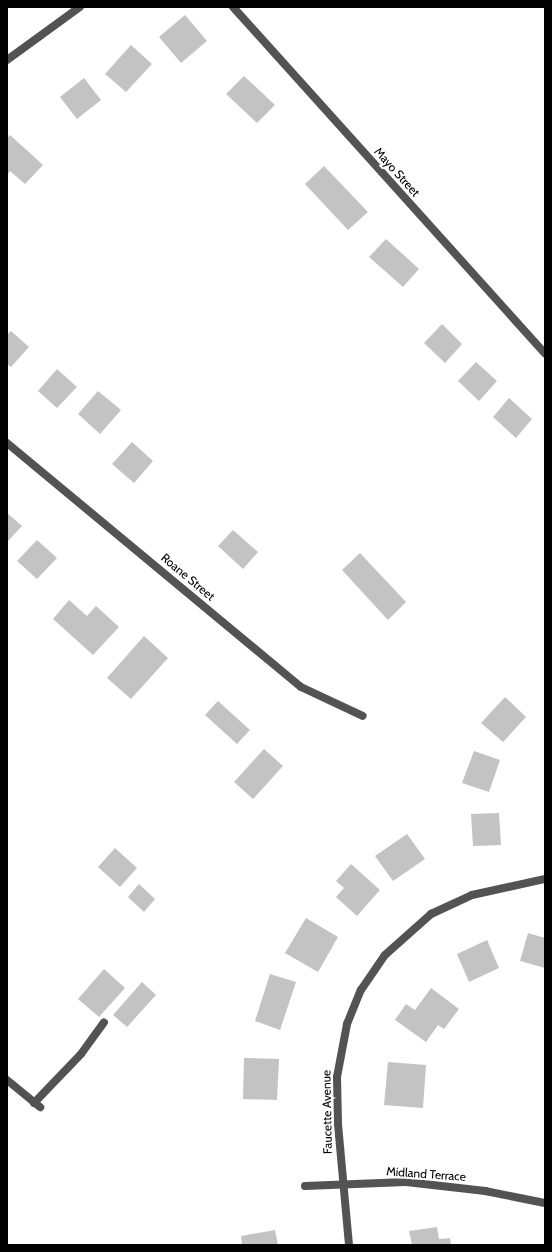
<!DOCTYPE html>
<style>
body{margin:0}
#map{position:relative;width:552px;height:1252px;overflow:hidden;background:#fff;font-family:Cabin,sans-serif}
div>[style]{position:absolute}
.building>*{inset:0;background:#c3c3c3}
.service>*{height:8px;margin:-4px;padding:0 4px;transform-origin:4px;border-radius:4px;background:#535353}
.minor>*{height:8px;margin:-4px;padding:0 4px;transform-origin:4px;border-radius:4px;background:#535353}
.tertiary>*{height:8px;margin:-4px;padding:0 4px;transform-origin:4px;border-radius:4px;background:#535353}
span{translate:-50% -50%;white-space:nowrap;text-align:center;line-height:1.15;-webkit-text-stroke:4px #fff;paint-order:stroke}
.street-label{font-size:12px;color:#000}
.frame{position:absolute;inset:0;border:8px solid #000;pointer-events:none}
</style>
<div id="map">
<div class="building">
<i style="clip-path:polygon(185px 15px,207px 41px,181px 63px,159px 37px)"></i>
<i style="clip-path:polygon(131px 45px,152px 64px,126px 92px,105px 74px)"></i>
<i style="clip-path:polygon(244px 76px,275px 105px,257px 123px,226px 94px)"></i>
<i style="clip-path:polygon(84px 78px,101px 100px,77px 119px,60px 97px)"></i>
<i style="clip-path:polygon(10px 135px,43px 165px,25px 184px,10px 171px,7px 175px,7px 138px)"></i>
<i style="clip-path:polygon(324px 166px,368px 212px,348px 230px,305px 184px)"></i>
<i style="clip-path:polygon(386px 239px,419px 269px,403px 287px,369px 257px)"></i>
<i style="clip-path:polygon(442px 324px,462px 344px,445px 363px,424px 343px)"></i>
<i style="clip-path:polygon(11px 331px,29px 347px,11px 367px,7px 364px,7px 335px)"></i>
<i style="clip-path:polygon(476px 362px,497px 381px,479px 401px,458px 381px)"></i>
<i style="clip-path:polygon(57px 369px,77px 387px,57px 408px,38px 391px)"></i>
<i style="clip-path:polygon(98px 391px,121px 410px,100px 434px,78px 414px)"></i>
<i style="clip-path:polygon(509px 398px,532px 419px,516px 438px,493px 417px)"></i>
<i style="clip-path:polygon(132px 442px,153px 461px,134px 483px,112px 464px)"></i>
<i style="clip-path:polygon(7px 513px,22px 526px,7px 542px)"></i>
<i style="clip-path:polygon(233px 530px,258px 552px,243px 569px,218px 546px)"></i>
<i style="clip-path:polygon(37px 540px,57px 558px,37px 579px,17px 561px)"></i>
<i style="clip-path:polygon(360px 553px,406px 602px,388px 620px,342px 570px)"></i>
<i style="clip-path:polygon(69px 600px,87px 616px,96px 606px,119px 627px,93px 655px,53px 619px)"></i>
<i style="clip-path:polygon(144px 636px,168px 658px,131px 699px,107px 678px)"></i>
<i style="clip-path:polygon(505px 697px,526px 717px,503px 742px,481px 723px)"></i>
<i style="clip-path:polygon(218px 701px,250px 730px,237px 744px,205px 715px)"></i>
<i style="clip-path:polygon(264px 749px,283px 766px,253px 799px,234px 782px)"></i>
<i style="clip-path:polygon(474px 751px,500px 760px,489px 792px,462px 783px)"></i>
<i style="clip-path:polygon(499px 813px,501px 845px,473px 846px,471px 814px)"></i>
<i style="clip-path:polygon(407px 834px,425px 859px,393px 881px,375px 856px)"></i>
<i style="clip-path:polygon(115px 848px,137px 868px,120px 887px,98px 867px)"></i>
<i style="clip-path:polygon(351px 864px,380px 890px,357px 916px,336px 897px,344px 888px,336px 881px)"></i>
<i style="clip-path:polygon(139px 884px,155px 899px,144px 912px,128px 897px)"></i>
<i style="clip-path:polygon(306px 918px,338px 937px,318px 972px,285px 953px)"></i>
<i style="clip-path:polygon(528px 933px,545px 938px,545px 968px,520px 961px)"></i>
<i style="clip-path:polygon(487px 940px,499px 968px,469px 982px,457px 954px)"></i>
<i style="clip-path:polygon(104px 969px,125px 988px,99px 1017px,78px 999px)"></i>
<i style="clip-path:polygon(270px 974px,296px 982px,280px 1030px,255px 1021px)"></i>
<i style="clip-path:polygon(142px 982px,156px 995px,127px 1027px,113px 1015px)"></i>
<i style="clip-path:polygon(431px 988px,459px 1009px,444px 1029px,438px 1025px,426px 1042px,395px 1020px,406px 1004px,415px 1010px)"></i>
<i style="clip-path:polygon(244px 1058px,279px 1059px,277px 1100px,243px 1099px)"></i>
<i style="clip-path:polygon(388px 1062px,426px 1065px,423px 1108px,384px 1105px)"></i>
<i style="clip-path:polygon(437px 1227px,439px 1239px,450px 1238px,451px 1245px,412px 1245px,409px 1231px)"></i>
<i style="clip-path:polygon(275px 1230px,278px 1245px,242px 1245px,241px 1236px)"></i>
</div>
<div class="service">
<i style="left:34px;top:1103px;width:68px;rotate:-46.2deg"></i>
<i style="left:81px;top:1054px;width:39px;rotate:-54deg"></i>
</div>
<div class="minor">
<i style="left:233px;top:7px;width:466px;rotate:48deg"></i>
<i style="left:7px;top:443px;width:382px;rotate:39.7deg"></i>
<i style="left:301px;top:687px;width:68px;rotate:25.1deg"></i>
<i style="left:7px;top:1080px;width:43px;rotate:39.3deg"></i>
<i style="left:305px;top:1186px;width:101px;rotate:-2.3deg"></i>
<i style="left:406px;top:1182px;width:80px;rotate:6.5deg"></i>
<i style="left:485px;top:1191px;width:61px;rotate:11.3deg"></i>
<i style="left:349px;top:1245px;width:121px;rotate:-95.2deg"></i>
<i style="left:338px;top:1124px;width:47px;rotate:-91.2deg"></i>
<i style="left:337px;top:1077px;width:54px;rotate:-79.3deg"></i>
<i style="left:347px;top:1024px;width:37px;rotate:-68deg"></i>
<i style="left:361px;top:990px;width:42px;rotate:-55.6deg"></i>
<i style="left:385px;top:955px;width:62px;rotate:-41.7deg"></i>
<i style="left:431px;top:914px;width:45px;rotate:-24.9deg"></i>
<i style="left:472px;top:895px;width:75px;rotate:-12.4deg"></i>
</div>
<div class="tertiary">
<i style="left:7px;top:60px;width:90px;rotate:-36deg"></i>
</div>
<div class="street-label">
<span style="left:397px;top:172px;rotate:48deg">Mayo Street</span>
<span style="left:188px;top:577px;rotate:40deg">Roane Street</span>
<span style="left:327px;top:1112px;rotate:-91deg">Faucette Avenue</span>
<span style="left:426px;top:1174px;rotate:4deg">Midland Terrace</span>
</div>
<div class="frame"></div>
</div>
